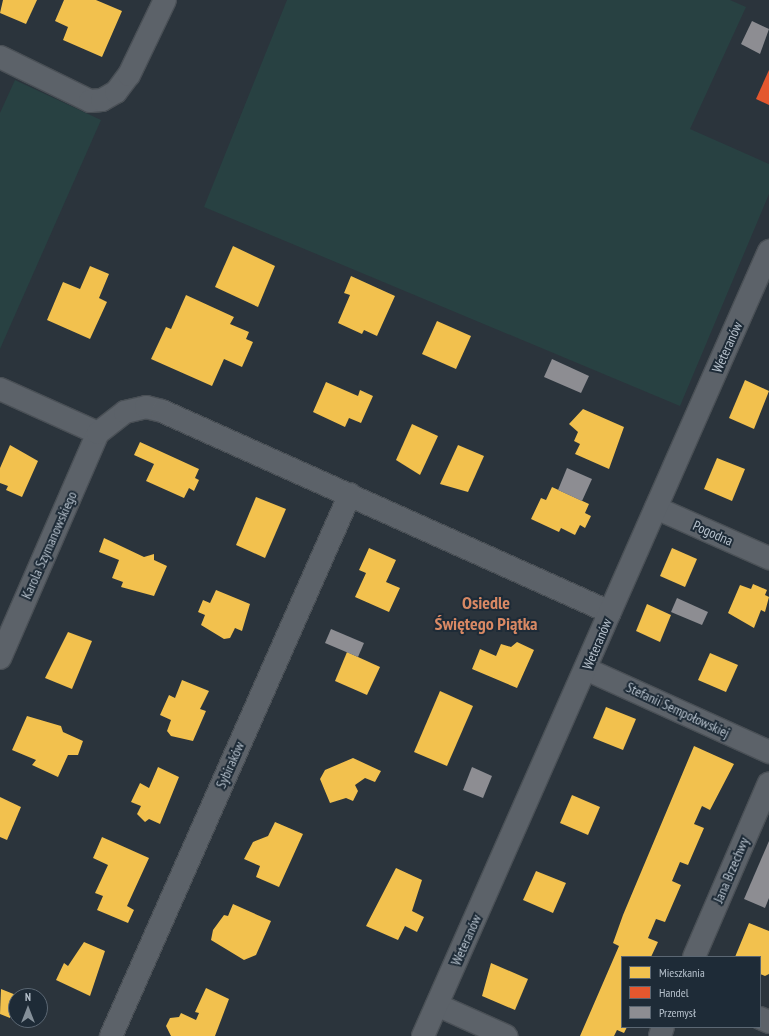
<!DOCTYPE html>
<meta charset="utf-8">
<style>
body{margin:0}
#map{position:relative;width:769px;height:1036px;overflow:hidden;background:#2b343c;font-family:"PT Sans Narrow",sans-serif}
div>[style]{position:absolute}
.green>*{inset:0;background:#284142}
.homes>*{inset:0;background:#f2c14e}
.shops>*{inset:0;background:#e4572e}
.industry>*{inset:0;background:#8d8d92}
.roads{filter:drop-shadow(1px 0 #4a5056) drop-shadow(-1px 0 #4a5056) drop-shadow(0 1px #4a5056) drop-shadow(0 -1px #4a5056)}
.minor>*{height:22px;margin:-11px;padding:0 11px;transform-origin:11px;border-radius:11px;background:#5c6269}
span{translate:-50% -50%;white-space:nowrap;text-align:center;line-height:1.15;-webkit-text-stroke:4px #1e2b37;paint-order:stroke}
.street-label{font-size:14px;color:#b6c1cc}
.district-label{font-size:18px;color:#d98964;font-weight:700}
.legend{position:absolute;left:621px;top:956px;width:140px;height:72px;box-sizing:border-box;background:#1e2b37;border:1px solid #5b6773;margin:0;padding:5px 7px;list-style:none;font-size:12px;color:#b6c1cc}
.legend li{display:flex;align-items:center;gap:8px;height:20px}
.legend b{width:20px;border:1px solid #5b6773}
.north{position:absolute;left:8px;top:988px;width:40px;height:40px;box-sizing:border-box;background:#1e2b37;border:1px solid #5b6773;border-radius:50%;rotate:0deg;font-size:11px;font-weight:700;line-height:16px;text-align:center;color:#b6c1cc}
.north::after{content:'';display:block;margin:auto;width:14px;height:18px;background:#85909a;clip-path:polygon(50% 0,100% 100%,50% 72%,0 100%)}
</style>
<div id="map">
<div class="green">
<i style="clip-path:polygon(287px 0,730px 0,746px 7px,690px 129px,769px 164px,769px 194px,680px 406px,204px 207px)"></i>
<i style="clip-path:polygon(15px 80px,101px 120px,0 349px,0 113px)"></i>
</div>
<div class="homes">
<i style="clip-path:polygon(3px 0,37px 0,26px 24px,0 13px)"></i>
<i style="clip-path:polygon(64px 0,96px 0,122px 11px,102px 57px,63px 40px,68px 27px,55px 21px)"></i>
<i style="clip-path:polygon(233px 246px,275px 266px,258px 307px,215px 287px)"></i>
<i style="clip-path:polygon(90px 266px,109px 274px,99px 298px,107px 302px,90px 339px,47px 320px,63px 282px,80px 289px)"></i>
<i style="clip-path:polygon(351px 276px,395px 296px,377px 336px,364px 330px,362px 334px,338px 323px,350px 295px,344px 293px)"></i>
<i style="clip-path:polygon(186px 295px,234px 317px,230px 324px,249px 332px,246px 339px,253px 342px,242px 367px,224px 359px,212px 386px,151px 359px,166px 327px,171px 329px)"></i>
<i style="clip-path:polygon(437px 321px,471px 336px,456px 369px,422px 354px)"></i>
<i style="clip-path:polygon(745px 380px,769px 391px,754px 429px,729px 418px)"></i>
<i style="clip-path:polygon(326px 382px,358px 396px,360px 390px,373px 396px,361px 423px,349px 418px,345px 427px,313px 412px)"></i>
<i style="clip-path:polygon(583px 409px,624px 427px,609px 469px,575px 454px,580px 444px,574px 441px,578px 432px,569px 424px)"></i>
<i style="clip-path:polygon(412px 424px,438px 436px,420px 475px,396px 460px)"></i>
<i style="clip-path:polygon(140px 442px,199px 469px,195px 478px,199px 480px,194px 491px,189px 488px,184px 498px,146px 481px,154px 464px,134px 455px)"></i>
<i style="clip-path:polygon(10px 445px,38px 461px,22px 497px,6px 490px,8px 486px,0 483px,0 468px)"></i>
<i style="clip-path:polygon(458px 445px,484px 456px,468px 492px,440px 484px)"></i>
<i style="clip-path:polygon(717px 458px,745px 469px,732px 501px,704px 489px)"></i>
<i style="clip-path:polygon(552px 487px,589px 504px,585px 513px,591px 516px,585px 528px,580px 525px,575px 535px,561px 528px,559px 532px,531px 519px,541px 498px,546px 500px)"></i>
<i style="clip-path:polygon(256px 497px,286px 509px,265px 558px,236px 545px)"></i>
<i style="clip-path:polygon(104px 538px,144px 557px,154px 554px,154px 560px,167px 566px,154px 596px,121px 587px,123px 582px,112px 578px,119px 560px,99px 552px)"></i>
<i style="clip-path:polygon(369px 548px,396px 560px,386px 582px,400px 588px,389px 612px,355px 597px,366px 573px,359px 570px)"></i>
<i style="clip-path:polygon(672px 548px,697px 559px,685px 587px,660px 576px)"></i>
<i style="clip-path:polygon(753px 584px,767px 590px,765px 595px,769px 597px,765px 612px,761px 610px,754px 628px,728px 613px,740px 585px,751px 589px)"></i>
<i style="clip-path:polygon(216px 590px,250px 604px,242px 631px,235px 628px,230px 638px,224px 639px,201px 625px,205px 615px,198px 612px,203px 600px,210px 603px)"></i>
<i style="clip-path:polygon(647px 604px,671px 615px,660px 642px,636px 631px)"></i>
<i style="clip-path:polygon(68px 632px,92px 641px,72px 689px,45px 678px)"></i>
<i style="clip-path:polygon(517px 642px,534px 650px,517px 688px,472px 669px,480px 649px,496px 656px,501px 644px,511px 647px)"></i>
<i style="clip-path:polygon(347px 652px,380px 667px,367px 695px,335px 681px)"></i>
<i style="clip-path:polygon(710px 653px,738px 665px,726px 692px,698px 680px)"></i>
<i style="clip-path:polygon(182px 680px,209px 691px,200px 709px,206px 711px,193px 741px,171px 736px,167px 731px,171px 720px,160px 715px,169px 695px,175px 698px)"></i>
<i style="clip-path:polygon(440px 691px,473px 706px,447px 766px,414px 752px)"></i>
<i style="clip-path:polygon(606px 707px,636px 719px,623px 750px,593px 738px)"></i>
<i style="clip-path:polygon(27px 716px,61px 726px,63px 732px,83px 741px,78px 755px,68px 755px,58px 777px,32px 765px,36px 760px,12px 750px)"></i>
<i style="clip-path:polygon(694px 746px,734px 764px,710px 810px,702px 806px,694px 824px,704px 828px,688px 865px,680px 862px,672px 881px,681px 885px,665px 922px,656px 919px,648px 938px,658px 942px,651px 957px,622px 957px,622px 1027px,627px 1027px,624px 1033px,617px 1030px,614px 1036px,580px 1036px,619px 946px,613px 943px,623px 915px)"></i>
<i style="clip-path:polygon(353px 758px,381px 771px,375px 782px,365px 778px,355px 785px,358px 791px,353px 801px,346px 798px,330px 803px,320px 779px,325px 770px)"></i>
<i style="clip-path:polygon(158px 767px,179px 777px,160px 824px,149px 819px,145px 822px,137px 814px,141px 806px,131px 802px,140px 783px,149px 788px)"></i>
<i style="clip-path:polygon(572px 795px,600px 807px,588px 835px,560px 823px)"></i>
<i style="clip-path:polygon(0 797px,21px 807px,7px 840px,0 837px)"></i>
<i style="clip-path:polygon(275px 822px,303px 834px,279px 887px,256px 877px,260px 866px,244px 859px,253px 842px,268px 836px)"></i>
<i style="clip-path:polygon(102px 837px,149px 858px,127px 906px,134px 910px,128px 923px,97px 910px,103px 896px,95px 893px,108px 865px,93px 858px)"></i>
<i style="clip-path:polygon(396px 868px,422px 880px,412px 911px,424px 917px,417px 932px,405px 926px,398px 940px,366px 926px)"></i>
<i style="clip-path:polygon(536px 871px,566px 883px,553px 913px,523px 900px)"></i>
<i style="clip-path:polygon(233px 904px,271px 921px,256px 955px,244px 960px,211px 940px,213px 930px,224px 915px,228px 916px)"></i>
<i style="clip-path:polygon(749px 923px,769px 931px,769px 974px,765px 976px,760px 974px,760px 957px,735px 957px)"></i>
<i style="clip-path:polygon(84px 942px,105px 951px,90px 996px,56px 980px,64px 963px,68px 966px)"></i>
<i style="clip-path:polygon(491px 963px,528px 979px,515px 1010px,482px 996px)"></i>
<i style="clip-path:polygon(206px 988px,229px 999px,215px 1036px,171px 1036px,166px 1026px,170px 1018px,179px 1017px,181px 1013px,196px 1020px,199px 1013px,195px 1012px)"></i>
<i style="clip-path:polygon(1px 989px,16px 995px,10px 1018px,0 1014px)"></i>
</div>
<div class="shops">
<i style="clip-path:polygon(769px 70px,769px 105px,756px 99px)"></i>
</div>
<div class="industry">
<i style="clip-path:polygon(752px 21px,769px 29px,760px 54px,741px 44px)"></i>
<i style="clip-path:polygon(552px 359px,589px 376px,581px 393px,544px 377px)"></i>
<i style="clip-path:polygon(567px 468px,592px 479px,582px 501px,558px 490px)"></i>
<i style="clip-path:polygon(677px 598px,708px 612px,702px 625px,671px 612px)"></i>
<i style="clip-path:polygon(331px 629px,364px 643px,358px 657px,325px 643px)"></i>
<i style="clip-path:polygon(472px 767px,492px 776px,483px 798px,463px 790px)"></i>
<i style="clip-path:polygon(769px 841px,769px 898px,765px 908px,744px 899px)"></i>
</div>
<div class="roads">
<div class="minor">
<i style="left:0;top:57px;width:100px;rotate:26.1deg"></i>
<i style="left:90px;top:101px;width:12px;rotate:-5deg"></i>
<i style="left:102px;top:100px;width:16px;rotate:-30deg"></i>
<i style="left:116px;top:92px;width:21px;rotate:-53deg"></i>
<i style="left:129px;top:75px;width:83px;rotate:-64.4deg"></i>
<i style="left:0;top:389px;width:107px;rotate:24.2deg"></i>
<i style="left:656px;top:508px;width:124px;rotate:23.9deg"></i>
<i style="left:0;top:658px;width:245px;rotate:-66.5deg"></i>
<i style="left:98px;top:433px;width:34px;rotate:-38deg"></i>
<i style="left:125px;top:412px;width:22px;rotate:-13deg"></i>
<i style="left:146px;top:407px;width:16px;rotate:14deg"></i>
<i style="left:162px;top:411px;width:491px;rotate:24.2deg"></i>
<i style="left:586px;top:669px;width:201px;rotate:24.4deg"></i>
<i style="left:694px;top:957px;width:189px;rotate:-66.7deg"></i>
<i style="left:437px;top:1005px;width:76px;rotate:24.2deg"></i>
<i style="left:760px;top:1018px;width:10px;rotate:24deg"></i>
<i style="left:111px;top:1036px;width:592px;rotate:-66.2deg"></i>
<i style="left:423px;top:1036px;width:858px;rotate:-66.21deg"></i>
<i style="left:660px;top:1036px;width:9px;rotate:-72deg"></i>
</div>
</div>
<div class="street-label">
<span style="left:727px;top:347px;rotate:-66deg">Weteranów</span>
<span style="left:713px;top:533px;rotate:24deg">Pogodna</span>
<span style="left:49px;top:545px;rotate:-66deg">Karola Szymanowskiego</span>
<span style="left:597px;top:644px;rotate:-67deg">Weteranów</span>
<span style="left:678px;top:710px;rotate:25deg">Stefanii Sempołowskiej</span>
<span style="left:230px;top:765px;rotate:-66deg">Sybiraków</span>
<span style="left:731px;top:870px;rotate:-67deg">Jana Brzechwy</span>
<span style="left:466px;top:940px;rotate:-66deg">Weteranów</span>
</div>
<div class="district-label">
<span style="left:486px;top:614px">Osiedle<br>Świętego Piątka</span>
</div>
<ul class="legend">
<li><b style="height:11px;background:#f2c14e"></b>Mieszkania</li>
<li><b style="height:11px;background:#e4572e"></b>Handel</li>
<li><b style="height:11px;background:#8d8d92"></b>Przemysł</li>
</ul>
<div class="north">N</div>
</div>
